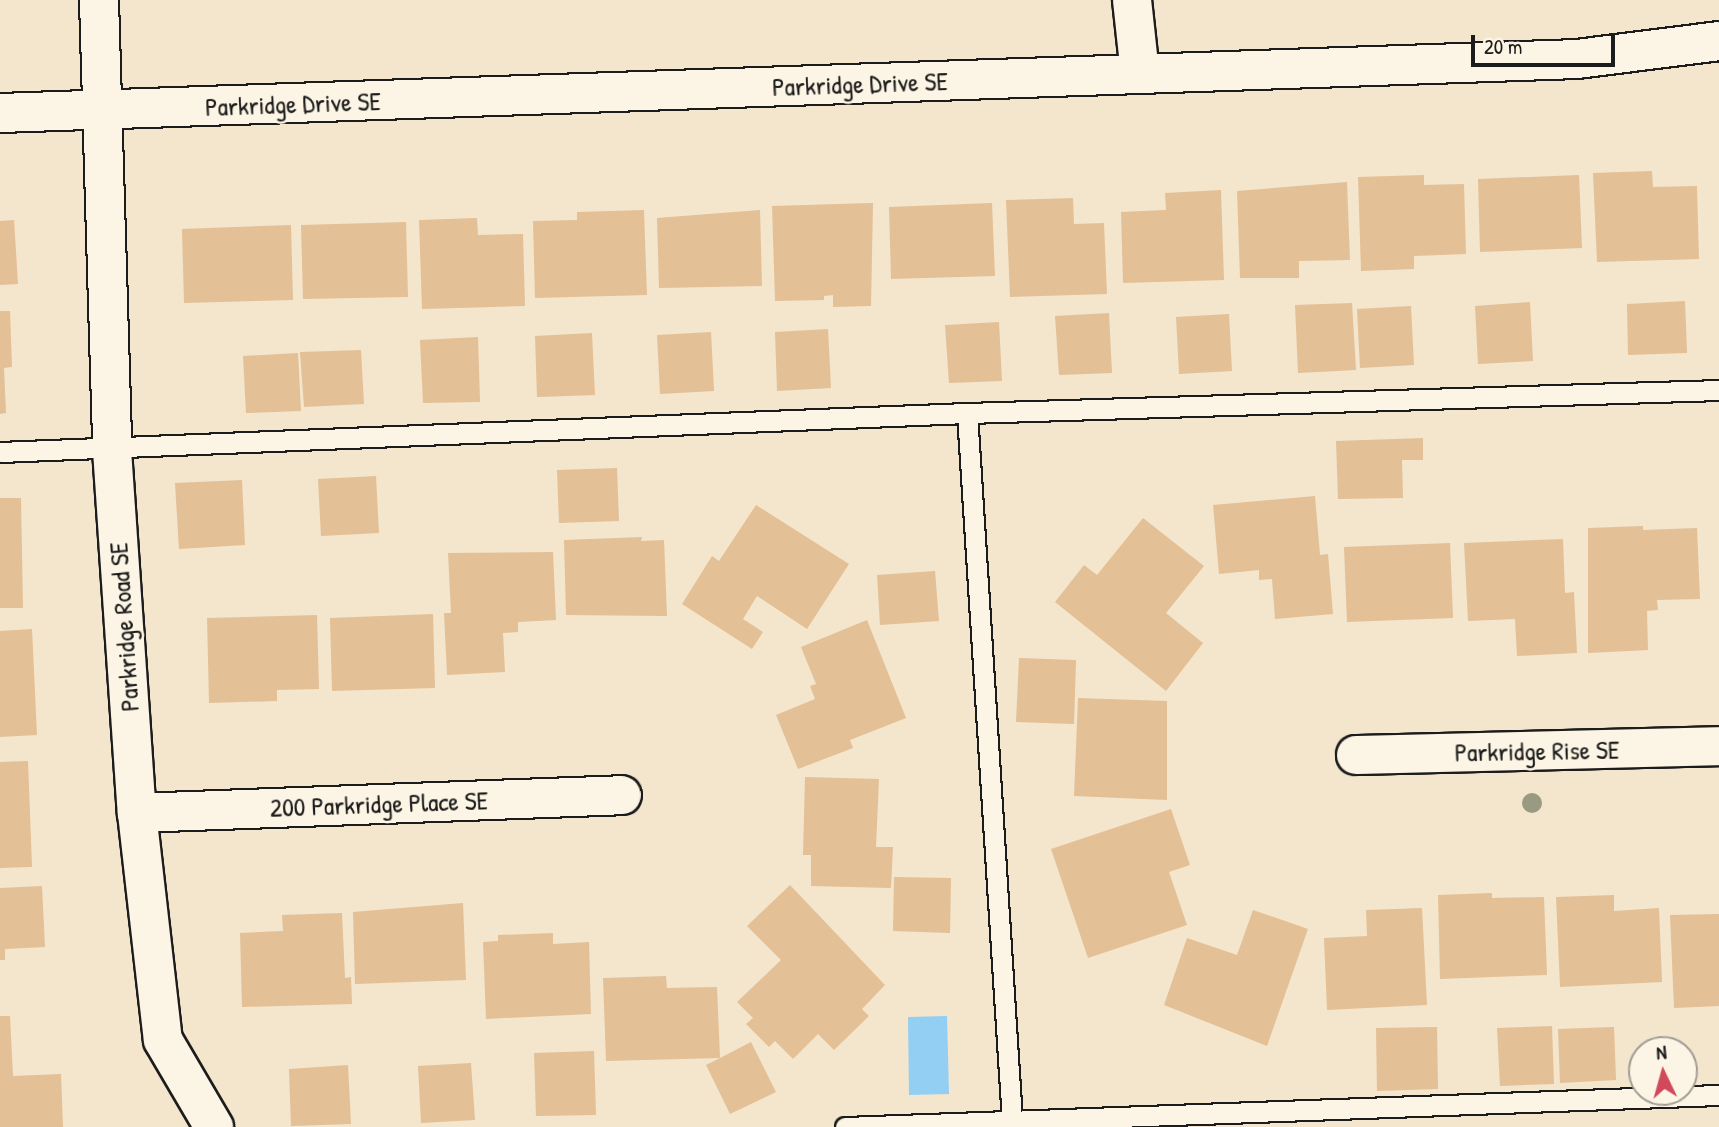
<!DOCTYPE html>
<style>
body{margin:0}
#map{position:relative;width:1719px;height:1127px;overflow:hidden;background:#f4e5cd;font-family:"Patrick Hand",sans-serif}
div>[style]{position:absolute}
.water>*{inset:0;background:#92cff3}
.building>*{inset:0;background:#e3c095}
.roads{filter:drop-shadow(2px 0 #1c1c1c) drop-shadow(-2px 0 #1c1c1c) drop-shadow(0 2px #1c1c1c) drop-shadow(0 -2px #1c1c1c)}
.lane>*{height:19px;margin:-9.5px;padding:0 9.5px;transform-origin:9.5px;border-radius:9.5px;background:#fcf5e5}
.street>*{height:38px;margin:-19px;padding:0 19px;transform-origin:19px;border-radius:19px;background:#fcf5e5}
.trees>*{width:20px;height:20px;margin:-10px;border-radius:50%;background:#9a9982}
span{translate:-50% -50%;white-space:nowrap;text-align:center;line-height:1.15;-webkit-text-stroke:5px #fcf5e5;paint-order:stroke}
.street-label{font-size:26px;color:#1c1c1c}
.north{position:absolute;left:1628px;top:1036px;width:70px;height:70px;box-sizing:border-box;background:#fcf5e5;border:2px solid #a29e95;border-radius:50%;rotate:355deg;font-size:19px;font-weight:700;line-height:28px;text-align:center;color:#1c1c1c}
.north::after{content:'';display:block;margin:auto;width:24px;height:32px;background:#d1495b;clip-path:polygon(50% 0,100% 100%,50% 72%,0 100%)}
.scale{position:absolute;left:1471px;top:35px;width:144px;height:32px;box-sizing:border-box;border:4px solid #1c1c1c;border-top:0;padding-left:9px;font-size:21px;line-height:24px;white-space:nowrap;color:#1c1c1c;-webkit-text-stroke:5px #fcf5e5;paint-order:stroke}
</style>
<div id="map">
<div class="water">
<i style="clip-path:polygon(947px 1016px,949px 1094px,909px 1095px,908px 1017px)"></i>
</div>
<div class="building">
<i style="clip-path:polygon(1652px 171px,1653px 187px,1697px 186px,1699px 259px,1597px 262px,1593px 173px)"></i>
<i style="clip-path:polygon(1424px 175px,1424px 185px,1464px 184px,1466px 254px,1414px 256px,1414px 269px,1361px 271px,1358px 177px)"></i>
<i style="clip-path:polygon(1579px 175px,1582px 248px,1480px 252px,1478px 179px)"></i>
<i style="clip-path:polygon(1347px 182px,1350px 260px,1299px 261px,1299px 278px,1240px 278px,1237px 191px)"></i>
<i style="clip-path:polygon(1221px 190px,1224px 280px,1123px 283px,1121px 212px,1166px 210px,1165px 193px)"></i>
<i style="clip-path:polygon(1073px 198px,1074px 224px,1104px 223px,1107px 294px,1010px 297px,1006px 200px)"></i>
<i style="clip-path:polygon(873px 203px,871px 306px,833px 307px,833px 295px,824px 296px,824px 300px,775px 301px,772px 206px)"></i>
<i style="clip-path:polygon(992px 203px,995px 276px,891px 279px,889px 207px)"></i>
<i style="clip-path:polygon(644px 210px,647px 295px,535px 298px,533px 221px,577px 220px,577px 212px)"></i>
<i style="clip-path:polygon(760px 210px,762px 286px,659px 288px,657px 218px)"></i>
<i style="clip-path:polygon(477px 218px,478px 235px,523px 234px,525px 306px,422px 309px,419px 220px)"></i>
<i style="clip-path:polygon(14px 220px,18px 284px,0 285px,0 221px)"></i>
<i style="clip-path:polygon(406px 222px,408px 297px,303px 299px,301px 225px)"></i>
<i style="clip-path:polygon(291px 225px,293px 300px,184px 303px,182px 229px)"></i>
<i style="clip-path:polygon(1685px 301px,1687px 353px,1628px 355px,1627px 304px)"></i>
<i style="clip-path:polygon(1530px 302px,1533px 361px,1478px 364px,1475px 306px)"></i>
<i style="clip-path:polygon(1352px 303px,1356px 370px,1298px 373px,1295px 305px)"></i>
<i style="clip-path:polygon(1411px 306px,1414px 365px,1360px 368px,1357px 309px)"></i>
<i style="clip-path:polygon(0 311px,10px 311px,12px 367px,4px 368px,6px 413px,0 414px)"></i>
<i style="clip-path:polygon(1109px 313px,1112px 373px,1059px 375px,1055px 316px)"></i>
<i style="clip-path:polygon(1229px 314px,1232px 371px,1179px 374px,1176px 317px)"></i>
<i style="clip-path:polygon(999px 322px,1002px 381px,949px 383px,945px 325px)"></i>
<i style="clip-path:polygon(828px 329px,831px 388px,777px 391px,775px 332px)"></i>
<i style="clip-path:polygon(711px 332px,714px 391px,660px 394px,657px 335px)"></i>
<i style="clip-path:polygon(592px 333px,595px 395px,537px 397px,535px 336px)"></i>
<i style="clip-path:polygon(478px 337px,480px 402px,423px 403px,420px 340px)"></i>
<i style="clip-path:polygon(361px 350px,364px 404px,304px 407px,300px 352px)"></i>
<i style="clip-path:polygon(298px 353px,301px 411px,246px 413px,243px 356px)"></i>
<i style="clip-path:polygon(1423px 438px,1423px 460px,1402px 460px,1403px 498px,1338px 499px,1336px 441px)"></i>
<i style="clip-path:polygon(617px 468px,619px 521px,559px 523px,557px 470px)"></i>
<i style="clip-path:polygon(376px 476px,379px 533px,321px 536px,318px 479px)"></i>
<i style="clip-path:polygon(242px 480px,245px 545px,179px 549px,175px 483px)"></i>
<i style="clip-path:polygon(1315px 496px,1320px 555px,1328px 554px,1333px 614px,1275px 619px,1272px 579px,1259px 580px,1259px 570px,1219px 574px,1213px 505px)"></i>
<i style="clip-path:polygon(0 498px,21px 498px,23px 608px,0 608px)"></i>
<i style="clip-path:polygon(756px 505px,849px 564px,807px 629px,757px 596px,743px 619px,763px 632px,752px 649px,682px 604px,712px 556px,719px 561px)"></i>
<i style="clip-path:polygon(1143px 518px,1204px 566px,1166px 613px,1203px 643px,1166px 691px,1055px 602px,1084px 565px,1097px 575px)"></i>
<i style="clip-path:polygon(1643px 526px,1643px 530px,1697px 528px,1700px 599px,1657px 600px,1658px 610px,1647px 611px,1648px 650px,1588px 653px,1588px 528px)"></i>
<i style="clip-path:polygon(642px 537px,641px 541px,664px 540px,667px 616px,566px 615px,564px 540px)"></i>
<i style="clip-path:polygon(1563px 539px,1565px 593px,1574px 592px,1577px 653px,1517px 656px,1515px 619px,1468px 621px,1464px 543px)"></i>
<i style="clip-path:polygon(1450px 543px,1453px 618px,1347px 622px,1344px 547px)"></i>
<i style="clip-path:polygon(553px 552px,556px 620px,518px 622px,518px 632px,503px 633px,505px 672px,447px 675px,444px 613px,451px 613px,448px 553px)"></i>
<i style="clip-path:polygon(935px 571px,939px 621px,880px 625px,877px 575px)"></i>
<i style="clip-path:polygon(433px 614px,435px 688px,332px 691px,330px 618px)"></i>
<i style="clip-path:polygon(317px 615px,319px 689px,277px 690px,277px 701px,209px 703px,207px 618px)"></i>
<i style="clip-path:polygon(867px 620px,906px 718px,850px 740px,853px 748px,798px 769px,776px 715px,815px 699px,810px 686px,816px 684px,801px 647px)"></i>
<i style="clip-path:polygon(32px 629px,37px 735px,0 737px,0 631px)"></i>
<i style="clip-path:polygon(1019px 658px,1076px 660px,1074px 724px,1016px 722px)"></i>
<i style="clip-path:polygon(1078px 698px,1167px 701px,1167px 800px,1074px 796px)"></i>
<i style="clip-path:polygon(28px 761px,32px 867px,0 868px,0 762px)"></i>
<i style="clip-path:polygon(805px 777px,879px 779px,876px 847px,893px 847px,891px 888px,811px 886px,811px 855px,803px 855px)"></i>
<i style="clip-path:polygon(1171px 809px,1190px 865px,1169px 872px,1187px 925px,1088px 958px,1051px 849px)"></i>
<i style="clip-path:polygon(894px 877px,951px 878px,950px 933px,893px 931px)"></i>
<i style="clip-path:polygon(790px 885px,885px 985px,862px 1009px,869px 1016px,834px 1050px,818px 1034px,793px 1059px,775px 1041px,769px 1047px,746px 1024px,753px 1018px,737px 1002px,781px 960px,747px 926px)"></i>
<i style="clip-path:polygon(42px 886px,45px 947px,5px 949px,5px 960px,0 960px,0 888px)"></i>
<i style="clip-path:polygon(1492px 893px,1492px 898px,1544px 897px,1547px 975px,1440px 979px,1438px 895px)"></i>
<i style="clip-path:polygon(1614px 895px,1614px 911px,1659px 908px,1662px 982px,1560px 987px,1556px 897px)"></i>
<i style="clip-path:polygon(463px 903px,466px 980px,355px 984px,353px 912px)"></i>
<i style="clip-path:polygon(1422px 908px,1427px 1005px,1327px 1010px,1324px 938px,1367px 936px,1366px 910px)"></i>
<i style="clip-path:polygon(1253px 910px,1308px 929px,1267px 1046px,1164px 1005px,1187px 938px,1237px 955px)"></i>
<i style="clip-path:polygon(342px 913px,345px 978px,351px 977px,352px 1004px,242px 1007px,240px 933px,283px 931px,282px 915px)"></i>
<i style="clip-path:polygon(1719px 914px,1719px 1006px,1674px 1008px,1670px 915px)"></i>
<i style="clip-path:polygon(553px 933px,553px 944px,589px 942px,591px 1014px,486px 1019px,483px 942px,498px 941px,498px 935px)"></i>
<i style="clip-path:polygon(666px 976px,667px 988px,717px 987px,720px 1058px,751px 1042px,776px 1092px,730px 1114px,706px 1065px,720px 1058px,606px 1061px,603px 978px)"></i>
<i style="clip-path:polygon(0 1016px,10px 1016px,13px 1076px,61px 1074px,63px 1127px,0 1127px)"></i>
<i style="clip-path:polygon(1552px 1026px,1554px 1084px,1500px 1086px,1497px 1028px)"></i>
<i style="clip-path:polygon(1437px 1027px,1438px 1089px,1377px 1091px,1376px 1028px)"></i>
<i style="clip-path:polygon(1614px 1027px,1616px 1080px,1560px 1083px,1558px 1029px)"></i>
<i style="clip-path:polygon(594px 1051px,596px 1115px,536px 1116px,534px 1053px)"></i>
<i style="clip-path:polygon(471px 1063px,475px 1120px,421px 1123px,418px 1066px)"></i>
<i style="clip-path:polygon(348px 1065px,351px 1124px,291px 1126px,289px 1069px)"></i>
</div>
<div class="roads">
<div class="lane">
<i style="left:967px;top:413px;width:709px;rotate:86.36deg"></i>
<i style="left:0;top:452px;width:968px;rotate:-2.31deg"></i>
<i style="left:967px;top:413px;width:752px;rotate:-1.75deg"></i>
<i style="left:845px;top:1127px;width:875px;rotate:-2.1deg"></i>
</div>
<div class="street">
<i style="left:99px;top:0;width:450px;rotate:88.3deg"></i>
<i style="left:112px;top:450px;width:364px;rotate:86.1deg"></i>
<i style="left:137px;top:813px;width:228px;rotate:83.5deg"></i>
<i style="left:163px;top:1040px;width:101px;rotate:59.6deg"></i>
<i style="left:1132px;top:0;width:74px;rotate:83.8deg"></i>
<i style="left:0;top:113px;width:1578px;rotate:-1.96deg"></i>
<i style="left:1577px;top:59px;width:143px;rotate:-7.2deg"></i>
<i style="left:1356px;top:755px;width:363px;rotate:-1.4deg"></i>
<i style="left:137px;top:813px;width:485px;rotate:-2.1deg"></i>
</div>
</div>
<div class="trees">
<i style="left:1532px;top:803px"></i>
</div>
<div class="street-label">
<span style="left:860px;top:84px;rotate:-2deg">Parkridge Drive SE</span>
<span style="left:293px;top:104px;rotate:-2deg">Parkridge Drive SE</span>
<span style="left:124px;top:627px;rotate:-94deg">Parkridge Road SE</span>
<span style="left:1537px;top:751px;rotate:-1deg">Parkridge Rise SE</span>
<span style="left:379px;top:804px;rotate:-2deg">200 Parkridge Place SE</span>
</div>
<div class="north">N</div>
<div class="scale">20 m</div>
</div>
